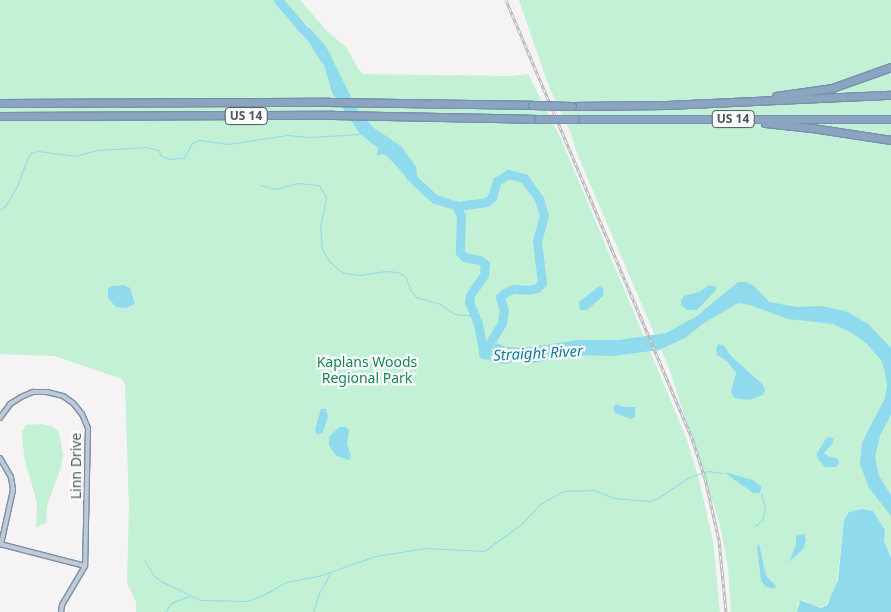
<!DOCTYPE html>
<style>
body{margin:0}
#map{position:relative;width:891px;height:612px;overflow:hidden;background:#f5f3f3;font-family:"Noto Sans",sans-serif}
div>[style]{position:absolute}
.green>*{inset:0;background:#c3f1d5}
.water>*{inset:0;background:#90daee}
.stream>*{height:1px;margin:-0.5px;padding:0 0.5px;transform-origin:0.5px;border-radius:0.5px;background:#90daee}
.river>*{height:9px;margin:-4.5px;padding:0 4.5px;transform-origin:4.5px;border-radius:4.5px;background:#90daee}
.roads{filter:drop-shadow(1px 0 #7690ad) drop-shadow(-1px 0 #7690ad) drop-shadow(0 1px #7690ad) drop-shadow(0 -1px #7690ad)}
.minor>*{height:4px;margin:-2px;padding:0 2px;transform-origin:2px;border-radius:2px;background:#c1cad2}
.motorway>*{height:7px;margin:-3.5px;padding:0 3.5px;transform-origin:3.5px;border-radius:3.5px;background:#8ba5c1}
.rail>*{height:3px;margin-top:-1.5px;transform-origin:0;background:repeating-linear-gradient(90deg,#fff 0 4px,#b5b8bd 0 8px);box-sizing:border-box;border-block:1px solid #b5b8bd}
.bridges{filter:drop-shadow(1px 0 #7690ad) drop-shadow(-1px 0 #7690ad) drop-shadow(0 1px #7690ad) drop-shadow(0 -1px #7690ad)}
.motorway-bridge>*{height:7px;margin:-3.5px;padding:0 3.5px;transform-origin:3.5px;border-radius:3.5px;background:#8ba5c1}
span{translate:-50% -50%;white-space:nowrap;text-align:center;line-height:1.15;-webkit-text-stroke:4.5px #fff;paint-order:stroke}
.shield-label span{padding:1px 4px;background:#fff;border:1px solid;border-radius:4px;-webkit-text-stroke-width:0}
.shield-label{font-size:12px;color:#4a5661;font-weight:700}
.park-label{font-size:14px;color:#17864f}
.street-label{font-size:14px;color:#4a5661}
.water-label{font-size:15px;color:#0c7c9b;font-style:italic}
</style>
<div id="map">
<div class="green">
<i style="clip-path:polygon(evenodd,0 0,300px 0,327px 31px,347px 48px,359px 70px,363px 74px,512px 76px,528px 74px,561px 139px,686px 437px,699px 480px,713px 541px,720px 612px,136px 612px,136px 602px,127px 583px,129px 507px,125px 385px,122px 379px,54px 356px,0 354px,0 0,295px 19px,301px 20px,311px 29px,327px 48px,358px 111px,374px 128px,356px 128px,353px 124px,332px 93px,322px 61px,308px 41px,297px 30px,295px 19px)"></i>
<i style="clip-path:polygon(519px 0,891px 0,891px 558px,884px 541px,885px 530px,873px 511px,862px 509px,844px 520px,836px 589px,824px 607px,814px 606px,803px 600px,798px 602px,797px 612px,731px 612px,728px 567px,720px 525px,669px 368px,576px 151px,571px 133px,549px 87px)"></i>
<i style="clip-path:polygon(41px 424px,52px 426px,59px 432px,63px 454px,61px 467px,47px 506px,46px 523px,36px 527px,37px 503px,24px 457px,22px 432px,26px 425px)"></i>
</div>
<div class="water">
<i style="clip-path:polygon(295px 19px,311px 29px,327px 48px,358px 111px,374px 128px,401px 146px,416px 167px,418px 185px,409px 180px,387px 156px,383px 154px,377px 156px,378px 148px,360px 134px,332px 93px,324px 66px,308px 41px,297px 30px)"></i>
<i style="clip-path:polygon(738px 282px,746px 282px,754px 286px,769px 302px,797px 307px,821px 306px,848px 312px,868px 324px,891px 348px,891px 414px,880px 436px,875px 457px,879px 476px,891px 495px,891px 516px,869px 488px,860px 464px,862px 443px,885px 398px,887px 385px,885px 372px,881px 360px,866px 343px,852px 333px,833px 324px,788px 319px,750px 305px,738px 303px,704px 323px,685px 338px,659px 350px,613px 356px,568px 355px,535px 363px,523px 360px,505px 364px,490px 362px,490px 355px,496px 343px,507px 347px,523px 348px,579px 340px,618px 340px,666px 333px,697px 316px)"></i>
<i style="clip-path:polygon(124px 285px,130px 288px,135px 304px,126px 308px,116px 307px,108px 298px,108px 289px,112px 286px)"></i>
<i style="clip-path:polygon(709px 285px,716px 287px,716px 290px,697px 310px,687px 310px,681px 305px,681px 300px,684px 296px,699px 292px)"></i>
<i style="clip-path:polygon(599px 286px,604px 289px,603px 296px,587px 310px,580px 310px,579px 302px)"></i>
<i style="clip-path:polygon(718px 344px,724px 346px,730px 355px,763px 385px,765px 390px,763px 395px,749px 400px,734px 398px,731px 392px,736px 373px,727px 361px,717px 355px,716px 350px)"></i>
<i style="clip-path:polygon(616px 404px,623px 407px,635px 407px,635px 417px,631px 419px,615px 413px,613px 408px)"></i>
<i style="clip-path:polygon(321px 409px,326px 409px,328px 417px,323px 432px,317px 435px,315px 429px)"></i>
<i style="clip-path:polygon(339px 427px,346px 427px,349px 430px,347px 444px,351px 456px,349px 460px,337px 456px,329px 446px,329px 437px)"></i>
<i style="clip-path:polygon(827px 437px,833px 438px,833px 443px,824px 453px,828px 456px,838px 459px,839px 463px,836px 467px,825px 467px,817px 458px,817px 453px)"></i>
<i style="clip-path:polygon(724px 472px,753px 480px,761px 486px,761px 490px,759px 493px,753px 493px)"></i>
<i style="clip-path:polygon(862px 509px,873px 511px,885px 530px,884px 541px,891px 558px,891px 612px,797px 612px,800px 600px,821px 608px,827px 605px,838px 580px,844px 520px,849px 512px)"></i>
<i style="clip-path:polygon(804px 534px,806px 540px,804px 548px,789px 562px,796px 545px,796px 536px)"></i>
<i style="clip-path:polygon(759px 544px,766px 576px,776px 586px,773px 589px,765px 586px,761px 580px,757px 547px)"></i>
</div>
<div class="stream">
<i style="left:260px;top:185px;width:16px;rotate:14deg"></i>
<i style="left:276px;top:189px;width:22px;rotate:-16deg"></i>
<i style="left:297px;top:183px;width:22px;rotate:5deg"></i>
<i style="left:319px;top:185px;width:14px;rotate:60deg"></i>
<i style="left:326px;top:197px;width:31px;rotate:101deg"></i>
<i style="left:320px;top:227px;width:22px;rotate:85deg"></i>
<i style="left:322px;top:249px;width:14px;rotate:60deg"></i>
<i style="left:329px;top:261px;width:18px;rotate:41deg"></i>
<i style="left:343px;top:273px;width:17px;rotate:7deg"></i>
<i style="left:360px;top:275px;width:26px;rotate:-9deg"></i>
<i style="left:386px;top:271px;width:11px;rotate:5deg"></i>
<i style="left:397px;top:272px;width:9px;rotate:27deg"></i>
<i style="left:405px;top:276px;width:16px;rotate:68deg"></i>
<i style="left:411px;top:291px;width:8px;rotate:50deg"></i>
<i style="left:416px;top:297px;width:25px;rotate:16deg"></i>
<i style="left:440px;top:304px;width:18px;rotate:34deg"></i>
<i style="left:455px;top:314px;width:20px;rotate:6deg"></i>
<i style="left:0;top:210px;width:8px;rotate:-40deg"></i>
<i style="left:6px;top:205px;width:22px;rotate:-60deg"></i>
<i style="left:17px;top:186px;width:30px;rotate:-69deg"></i>
<i style="left:28px;top:158px;width:6px;rotate:-59deg"></i>
<i style="left:31px;top:153px;width:6px;rotate:-18deg"></i>
<i style="left:37px;top:151px;width:38px;rotate:7deg"></i>
<i style="left:75px;top:156px;width:24px;rotate:-15deg"></i>
<i style="left:98px;top:150px;width:48px;rotate:-3.6deg"></i>
<i style="left:146px;top:147px;width:13px;rotate:13deg"></i>
<i style="left:159px;top:150px;width:5px;rotate:79deg"></i>
<i style="left:160px;top:155px;width:10px;rotate:24deg"></i>
<i style="left:169px;top:159px;width:15px;rotate:-4deg"></i>
<i style="left:184px;top:158px;width:17px;rotate:-62deg"></i>
<i style="left:192px;top:143px;width:9px;rotate:-21deg"></i>
<i style="left:200px;top:140px;width:28px;rotate:8deg"></i>
<i style="left:228px;top:144px;width:60px;rotate:-8.7deg"></i>
<i style="left:287px;top:135px;width:23px;rotate:5deg"></i>
<i style="left:310px;top:137px;width:50px;rotate:-3.4deg"></i>
<i style="left:755px;top:526px;width:9px;rotate:-41deg"></i>
<i style="left:762px;top:520px;width:11px;rotate:-75deg"></i>
<i style="left:765px;top:509px;width:17px;rotate:-103deg"></i>
<i style="left:144px;top:559px;width:20px;rotate:60deg"></i>
<i style="left:154px;top:576px;width:9px;rotate:36deg"></i>
<i style="left:161px;top:581px;width:43px;rotate:26deg"></i>
<i style="left:200px;top:600px;width:47px;rotate:1.2deg"></i>
<i style="left:247px;top:601px;width:19px;rotate:-21deg"></i>
<i style="left:265px;top:594px;width:24px;rotate:-30deg"></i>
<i style="left:286px;top:582px;width:33px;rotate:-11deg"></i>
<i style="left:318px;top:576px;width:60px;rotate:-19.3deg"></i>
<i style="left:375px;top:556px;width:52px;rotate:-8.9deg"></i>
<i style="left:426px;top:548px;width:58px;rotate:3deg"></i>
<i style="left:484px;top:551px;width:44px;rotate:-35.8deg"></i>
<i style="left:520px;top:525px;width:29px;rotate:-46deg"></i>
<i style="left:540px;top:504px;width:26px;rotate:-29deg"></i>
<i style="left:563px;top:491px;width:31px;rotate:-2deg"></i>
<i style="left:594px;top:490px;width:22px;rotate:22deg"></i>
<i style="left:614px;top:498px;width:34px;rotate:5deg"></i>
<i style="left:648px;top:501px;width:8px;rotate:-14deg"></i>
<i style="left:656px;top:499px;width:42px;rotate:-33.3deg"></i>
<i style="left:691px;top:476px;width:18px;rotate:-16deg"></i>
<i style="left:708px;top:471px;width:14px;rotate:8deg"></i>
<i style="left:165px;top:612px;width:11px;rotate:-56deg"></i>
<i style="left:171px;top:603px;width:19px;rotate:-21deg"></i>
<i style="left:313px;top:612px;width:20px;rotate:-72deg"></i>
<i style="left:319px;top:593px;width:24px;rotate:-60deg"></i>
</div>
<div class="river">
<i style="left:278px;top:0;width:38px;rotate:49deg"></i>
<i style="left:410px;top:176px;width:34px;rotate:43deg"></i>
<i style="left:435px;top:199px;width:24px;rotate:17deg"></i>
<i style="left:458px;top:206px;width:29px;rotate:-8deg"></i>
<i style="left:487px;top:202px;width:7px;rotate:-45deg"></i>
<i style="left:492px;top:197px;width:17px;rotate:-73deg"></i>
<i style="left:497px;top:181px;width:13px;rotate:-32deg"></i>
<i style="left:508px;top:174px;width:16px;rotate:14deg"></i>
<i style="left:524px;top:178px;width:26px;rotate:54deg"></i>
<i style="left:539px;top:199px;width:17px;rotate:73deg"></i>
<i style="left:544px;top:215px;width:27px;rotate:105deg"></i>
<i style="left:537px;top:241px;width:42px;rotate:83.2deg"></i>
<i style="left:542px;top:283px;width:7px;rotate:135deg"></i>
<i style="left:537px;top:288px;width:8px;rotate:166deg"></i>
<i style="left:529px;top:290px;width:16px;rotate:-176deg"></i>
<i style="left:513px;top:289px;width:10px;rotate:156deg"></i>
<i style="left:504px;top:293px;width:6px;rotate:135deg"></i>
<i style="left:500px;top:297px;width:14px;rotate:73deg"></i>
<i style="left:504px;top:310px;width:13px;rotate:99deg"></i>
<i style="left:502px;top:323px;width:36px;rotate:122deg"></i>
<i style="left:483px;top:354px;width:18px;rotate:6deg"></i>
<i style="left:456px;top:205px;width:13px;rotate:67deg"></i>
<i style="left:461px;top:217px;width:35px;rotate:92deg"></i>
<i style="left:460px;top:252px;width:6px;rotate:51deg"></i>
<i style="left:464px;top:257px;width:16px;rotate:11deg"></i>
<i style="left:480px;top:260px;width:6px;rotate:39deg"></i>
<i style="left:485px;top:264px;width:11px;rotate:95deg"></i>
<i style="left:484px;top:275px;width:24px;rotate:125deg"></i>
<i style="left:470px;top:295px;width:7px;rotate:98deg"></i>
<i style="left:469px;top:302px;width:23px;rotate:67deg"></i>
<i style="left:478px;top:323px;width:28px;rotate:80deg"></i>
</div>
<div class="roads">
<div class="minor">
<i style="left:0;top:418px;width:17px;rotate:-54deg"></i>
<i style="left:10px;top:404px;width:13px;rotate:-32deg"></i>
<i style="left:21px;top:397px;width:13px;rotate:-23deg"></i>
<i style="left:33px;top:392px;width:14px"></i>
<i style="left:47px;top:392px;width:16px;rotate:14deg"></i>
<i style="left:63px;top:396px;width:12px;rotate:35deg"></i>
<i style="left:73px;top:403px;width:14px;rotate:51deg"></i>
<i style="left:82px;top:414px;width:15px;rotate:67deg"></i>
<i style="left:88px;top:428px;width:138px;rotate:91.2deg"></i>
<i style="left:85px;top:566px;width:45px;rotate:120.5deg"></i>
<i style="left:62px;top:605px;width:7px;rotate:98deg"></i>
<i style="left:0;top:458px;width:22px;rotate:60deg"></i>
<i style="left:11px;top:477px;width:13px;rotate:81deg"></i>
<i style="left:13px;top:490px;width:55px;rotate:102.5deg"></i>
<i style="left:0;top:544px;width:88px;rotate:14.5deg"></i>
</div>
<div class="motorway">
<i style="left:776px;top:96px;width:57px;rotate:-8.1deg"></i>
<i style="left:832px;top:88px;width:63px;rotate:-19.6deg"></i>
<i style="left:0;top:103px;width:329px;rotate:-0.2deg"></i>
<i style="left:329px;top:102px;width:203px;rotate:0.8deg"></i>
<i style="left:572px;top:106px;width:95px;rotate:-0.6deg"></i>
<i style="left:667px;top:105px;width:224px;rotate:-2.6deg"></i>
<i style="left:0;top:116px;width:333px;rotate:-0.2deg"></i>
<i style="left:333px;top:115px;width:205px;rotate:1.1deg"></i>
<i style="left:575px;top:119px;width:316px"></i>
<i style="left:765px;top:123px;width:47px;rotate:6.1deg"></i>
<i style="left:812px;top:128px;width:80px;rotate:8.6deg"></i>
</div>
</div>
<div class="rail">
<i style="left:506px;top:0;width:473px;rotate:67deg"></i>
<i style="left:691px;top:435px;width:45px;rotate:72deg"></i>
<i style="left:705px;top:478px;width:64px;rotate:77.3deg"></i>
<i style="left:719px;top:540px;width:72px;rotate:84.4deg"></i>
</div>
<div class="bridges">
<div class="motorway-bridge">
<i style="left:532px;top:105px;width:40px;rotate:1.4deg"></i>
<i style="left:538px;top:119px;width:37px"></i>
</div>
</div>
<div class="shield-label">
<span style="left:246px;top:116px">US 14</span>
<span style="left:733px;top:119px">US 14</span>
</div>
<div class="park-label">
<span style="left:367px;top:370px">Kaplans Woods<br>Regional Park</span>
</div>
<div class="street-label">
<span style="left:76px;top:466px;rotate:-90deg">Linn Drive</span>
</div>
<div class="water-label">
<span style="left:538px;top:353px;rotate:-3deg">Straight River</span>
</div>
</div>
